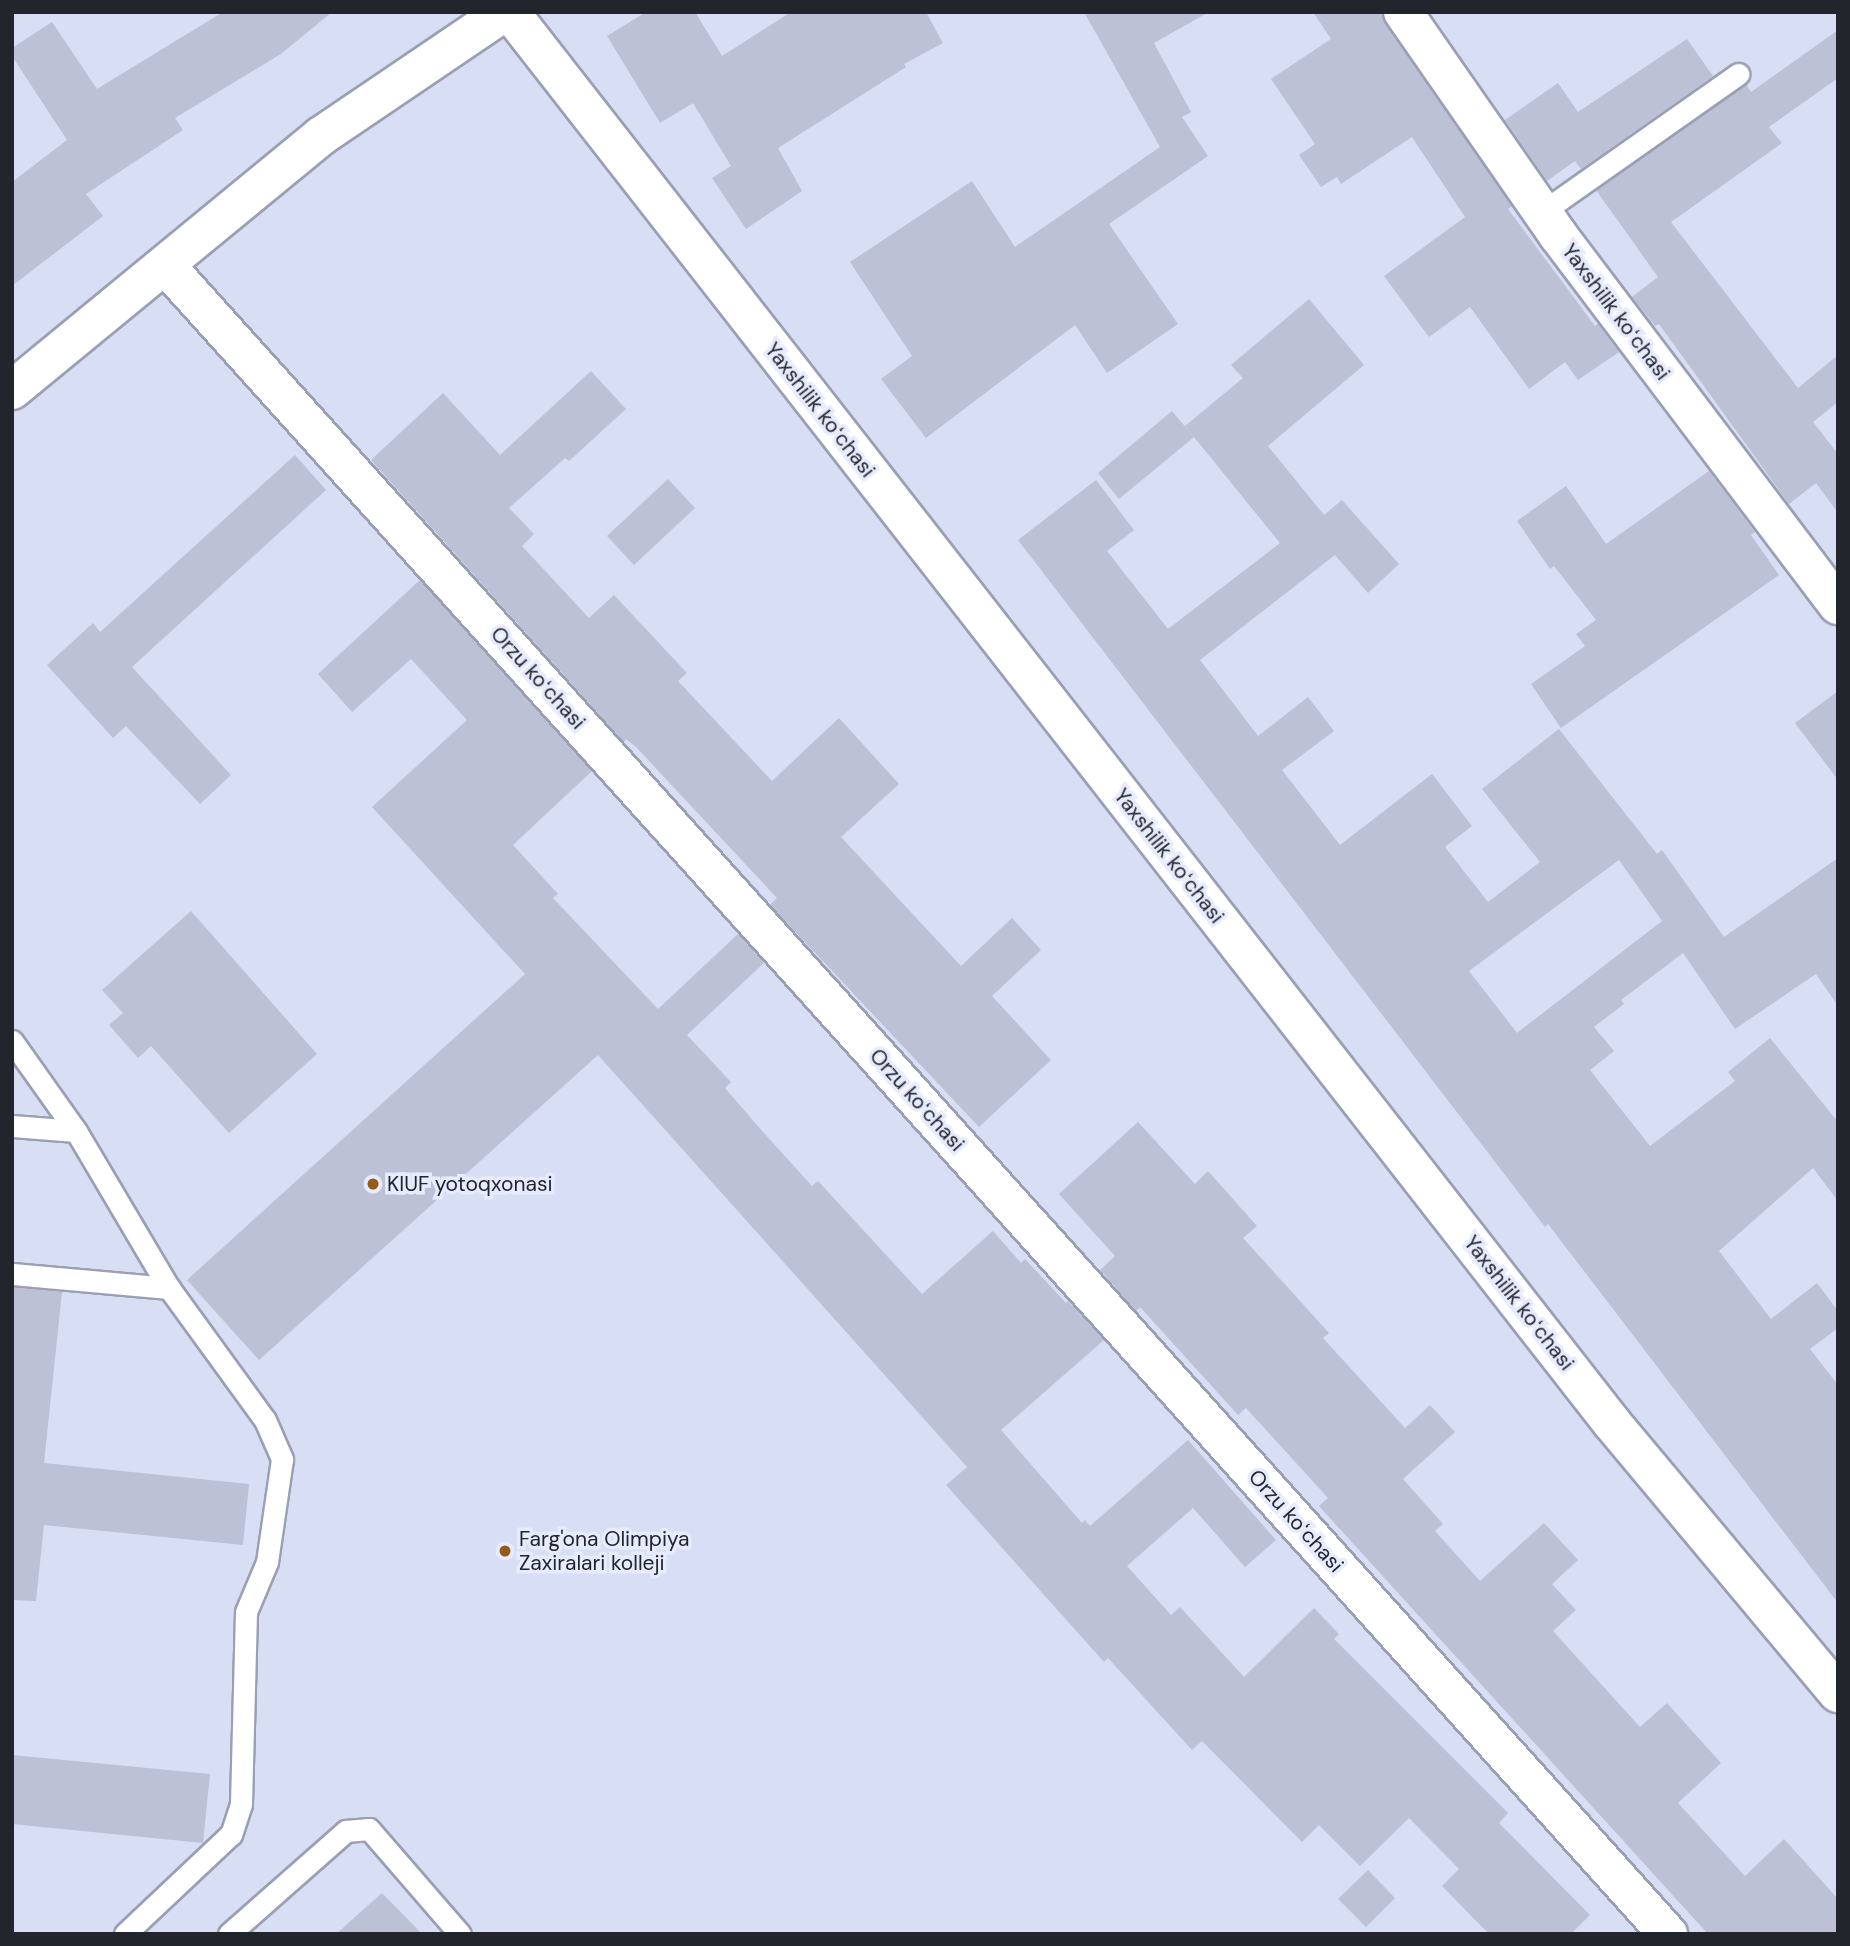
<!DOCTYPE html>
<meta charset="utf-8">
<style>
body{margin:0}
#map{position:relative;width:1850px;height:1946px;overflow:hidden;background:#d8def3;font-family:"DM Sans",sans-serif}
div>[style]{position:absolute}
.building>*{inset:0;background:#bcc1d6}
.roads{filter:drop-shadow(2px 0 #9a9fb4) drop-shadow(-2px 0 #9a9fb4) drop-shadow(0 2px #9a9fb4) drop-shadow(0 -2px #9a9fb4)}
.lane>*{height:21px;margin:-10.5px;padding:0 10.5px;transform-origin:10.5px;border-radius:10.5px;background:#fff}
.street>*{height:38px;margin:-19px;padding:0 19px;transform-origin:19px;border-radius:19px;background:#fff}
.dots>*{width:19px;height:19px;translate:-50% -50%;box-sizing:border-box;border:4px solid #e6ebfd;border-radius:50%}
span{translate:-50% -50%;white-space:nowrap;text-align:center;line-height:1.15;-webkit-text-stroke:7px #e6ebfd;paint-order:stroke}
.street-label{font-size:21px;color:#23252d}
.poi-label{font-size:21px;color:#23252d}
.left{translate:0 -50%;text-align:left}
.frame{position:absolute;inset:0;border:14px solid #23252d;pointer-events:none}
</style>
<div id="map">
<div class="building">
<i style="clip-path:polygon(223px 12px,332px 12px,281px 54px,175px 118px,183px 130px,86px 194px,103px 216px,12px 286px,12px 182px,67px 140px,12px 56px,12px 48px,52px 22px,97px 89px)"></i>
<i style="clip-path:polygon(646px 12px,695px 12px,722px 56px,791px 12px,926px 12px,943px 43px,904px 64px,906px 67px,778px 148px,802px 191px,746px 229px,712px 178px,731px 166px,693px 103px,660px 123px,607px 36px)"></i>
<i style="clip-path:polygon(1084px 12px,1209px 12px,1154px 43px,1191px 112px,1182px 117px,1208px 156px,1109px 224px,1178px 324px,1107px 373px,1075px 325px,926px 438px,881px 379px,912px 356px,850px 262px,972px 181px,1015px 247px,1160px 147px)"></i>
<i style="clip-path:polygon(1313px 12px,1381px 12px,1385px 24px,1512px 206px,1508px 209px,1595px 326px,1598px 324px,1619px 352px,1578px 380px,1565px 362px,1529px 389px,1470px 307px,1429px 337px,1384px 276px,1465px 217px,1412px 137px,1341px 184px,1337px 177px,1321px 187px,1299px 155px,1315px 144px,1271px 79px,1331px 39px)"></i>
<i style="clip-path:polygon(1838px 30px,1838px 78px,1769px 127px,1782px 143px,1671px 222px,1798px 388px,1838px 355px,1838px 402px,1813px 422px,1838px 454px,1838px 513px,1816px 483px,1789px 504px,1659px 324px,1655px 326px,1632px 297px,1658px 277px,1596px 190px,1746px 84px,1751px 92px)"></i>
<i style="clip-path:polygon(1687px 39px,1713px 76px,1581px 169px,1575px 161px,1547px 181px,1505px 120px,1558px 83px,1578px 112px)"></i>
<i style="clip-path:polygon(evenodd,1309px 299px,1364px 365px,1268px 446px,1324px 515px,1342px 500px,1399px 564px,1368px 593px,1335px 555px,1200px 660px,1258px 736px,1308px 697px,1334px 731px,1282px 770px,1340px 845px,1432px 774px,1472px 826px,1445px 847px,1488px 902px,1540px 862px,1482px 789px,1559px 729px,1657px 854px,1662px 850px,1724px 937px,1838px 858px,1838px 1006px,1816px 974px,1735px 1029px,1683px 953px,1621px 1000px,1624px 1004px,1594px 1027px,1614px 1051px,1590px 1070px,1650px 1146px,1735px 1081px,1728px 1072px,1770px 1038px,1838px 1122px,1838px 1201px,1813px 1168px,1719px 1251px,1771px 1319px,1817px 1283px,1838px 1311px,1838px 1328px,1810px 1349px,1838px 1385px,1838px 1603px,1548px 1224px,1545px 1227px,1018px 540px,1096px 480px,1134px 530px,1107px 551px,1168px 629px,1280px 543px,1185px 426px,1243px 378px,1231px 365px,1309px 299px,1619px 860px,1662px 921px,1517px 1033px,1469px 971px,1619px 860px)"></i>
<i style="clip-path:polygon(591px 371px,626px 409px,569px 461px,565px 458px,509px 508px,534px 534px,522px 546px,589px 618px,614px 595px,687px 673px,678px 681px,772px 781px,839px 718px,899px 784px,841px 837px,961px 966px,1012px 918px,1041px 950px,992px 996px,1051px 1060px,979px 1127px,770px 905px,777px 898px,636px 747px,626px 739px,624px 742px,371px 460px,443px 393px,500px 455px)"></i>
<i style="clip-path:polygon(1172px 411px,1194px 437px,1119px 499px,1098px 473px)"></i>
<i style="clip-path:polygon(295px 455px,326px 490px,132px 667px,231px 775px,200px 804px,126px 726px,113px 738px,47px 665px,93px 623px,100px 632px)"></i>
<i style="clip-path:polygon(1709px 471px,1755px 532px,1751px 535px,1779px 575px,1561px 728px,1531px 684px,1585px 646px,1576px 634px,1596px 620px,1554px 566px,1550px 569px,1517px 521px,1566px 486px,1606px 544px)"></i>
<i style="clip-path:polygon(668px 479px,695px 508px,634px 565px,607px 536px)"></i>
<i style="clip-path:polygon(420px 580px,592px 771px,513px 845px,558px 894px,553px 898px,658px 1009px,738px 934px,764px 963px,687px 1035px,731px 1082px,725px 1088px,763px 1132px,812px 1186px,818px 1181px,922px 1294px,993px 1231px,1021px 1263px,1025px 1259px,1066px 1303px,1068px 1301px,1104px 1340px,1001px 1430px,1082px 1523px,1085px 1520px,1090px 1526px,1188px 1440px,1276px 1540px,1245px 1567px,1193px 1508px,1127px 1566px,1171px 1615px,1180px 1607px,1244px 1677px,1314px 1608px,1339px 1634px,1334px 1639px,1508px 1813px,1499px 1823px,1590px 1915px,1571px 1934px,1489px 1934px,1442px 1886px,1459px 1869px,1409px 1818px,1360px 1866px,1319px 1825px,1302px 1842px,1202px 1741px,1192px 1750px,1108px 1658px,1104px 1662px,946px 1485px,967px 1467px,598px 1055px,259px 1360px,187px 1280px,525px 974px,372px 807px,467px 720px,411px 659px,352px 712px,318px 674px)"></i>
<i style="clip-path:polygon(1838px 691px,1838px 780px,1795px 723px)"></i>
<i style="clip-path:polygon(191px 911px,317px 1054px,229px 1133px,151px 1046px,138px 1058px,109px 1025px,123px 1013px,102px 990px)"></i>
<i style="clip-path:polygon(1138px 1122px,1195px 1184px,1208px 1171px,1257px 1226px,1243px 1238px,1329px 1333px,1323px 1338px,1405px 1428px,1430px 1405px,1455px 1432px,1403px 1479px,1443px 1524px,1435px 1531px,1480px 1581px,1544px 1523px,1578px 1560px,1552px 1584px,1576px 1610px,1553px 1631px,1640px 1727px,1667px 1703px,1721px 1763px,1678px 1803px,1745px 1876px,1784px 1839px,1838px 1899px,1838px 1934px,1708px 1934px,1319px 1506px,1328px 1498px,1246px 1408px,1238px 1415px,1140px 1307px,1136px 1311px,1100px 1270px,1115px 1256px,1059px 1194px)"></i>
<i style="clip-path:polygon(12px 1287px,62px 1292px,44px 1463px,249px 1484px,243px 1545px,44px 1525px,36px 1601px,12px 1600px)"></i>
<i style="clip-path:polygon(12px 1755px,210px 1774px,203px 1843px,12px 1824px)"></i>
<i style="clip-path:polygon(1368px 1870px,1395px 1898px,1366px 1927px,1338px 1899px)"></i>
<i style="clip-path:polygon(382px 1893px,422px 1934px,336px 1934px)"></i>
</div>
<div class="roads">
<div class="lane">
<i style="left:1542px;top:212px;width:240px;rotate:-35.1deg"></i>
<i style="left:12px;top:1041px;width:110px;rotate:54.6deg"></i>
<i style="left:76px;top:1131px;width:182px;rotate:59.4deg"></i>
<i style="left:169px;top:1288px;width:163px;rotate:54deg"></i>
<i style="left:265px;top:1420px;width:43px;rotate:66.4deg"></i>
<i style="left:282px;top:1459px;width:104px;rotate:98.3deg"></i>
<i style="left:267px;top:1562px;width:54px;rotate:112.8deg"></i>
<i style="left:246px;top:1612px;width:192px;rotate:91.5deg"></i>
<i style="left:241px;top:1804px;width:32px;rotate:108deg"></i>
<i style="left:231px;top:1834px;width:146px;rotate:136.7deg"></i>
<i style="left:12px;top:1126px;width:64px;rotate:4.5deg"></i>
<i style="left:12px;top:1274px;width:158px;rotate:5.1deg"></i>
<i style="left:229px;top:1934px;width:156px;rotate:-41.4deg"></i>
<i style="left:346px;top:1831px;width:23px;rotate:-5deg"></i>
<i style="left:369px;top:1829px;width:139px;rotate:49.1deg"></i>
</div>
<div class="street">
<i style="left:510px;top:12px;width:1790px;rotate:52.01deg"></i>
<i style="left:1612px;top:1423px;width:352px;rotate:50.1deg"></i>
<i style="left:1403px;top:12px;width:272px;rotate:55.2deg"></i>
<i style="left:1558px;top:235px;width:464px;rotate:52.9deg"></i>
<i style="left:166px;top:266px;width:2245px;rotate:48deg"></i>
<i style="left:12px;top:390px;width:400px;rotate:-39.4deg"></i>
<i style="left:321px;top:136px;width:221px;rotate:-34.1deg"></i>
</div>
</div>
<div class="dots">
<i style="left:373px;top:1184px;background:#955b18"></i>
<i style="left:505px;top:1551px;background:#955b18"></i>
</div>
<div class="street-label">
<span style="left:1616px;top:312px;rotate:53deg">Yaxshilik koʻchasi</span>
<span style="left:820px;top:410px;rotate:52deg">Yaxshilik koʻchasi</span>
<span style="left:538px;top:678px;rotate:48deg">Orzu koʻchasi</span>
<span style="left:1169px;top:856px;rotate:52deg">Yaxshilik koʻchasi</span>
<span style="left:917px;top:1100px;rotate:48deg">Orzu koʻchasi</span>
<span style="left:1519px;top:1303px;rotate:52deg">Yaxshilik koʻchasi</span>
<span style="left:1296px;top:1521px;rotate:48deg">Orzu koʻchasi</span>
</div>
<div class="poi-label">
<span class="left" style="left:387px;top:1184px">KIUF yotoqxonasi</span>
<span class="left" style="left:519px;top:1551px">Farg'ona Olimpiya<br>Zaxiralari kolleji</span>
</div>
<div class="frame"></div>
</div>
